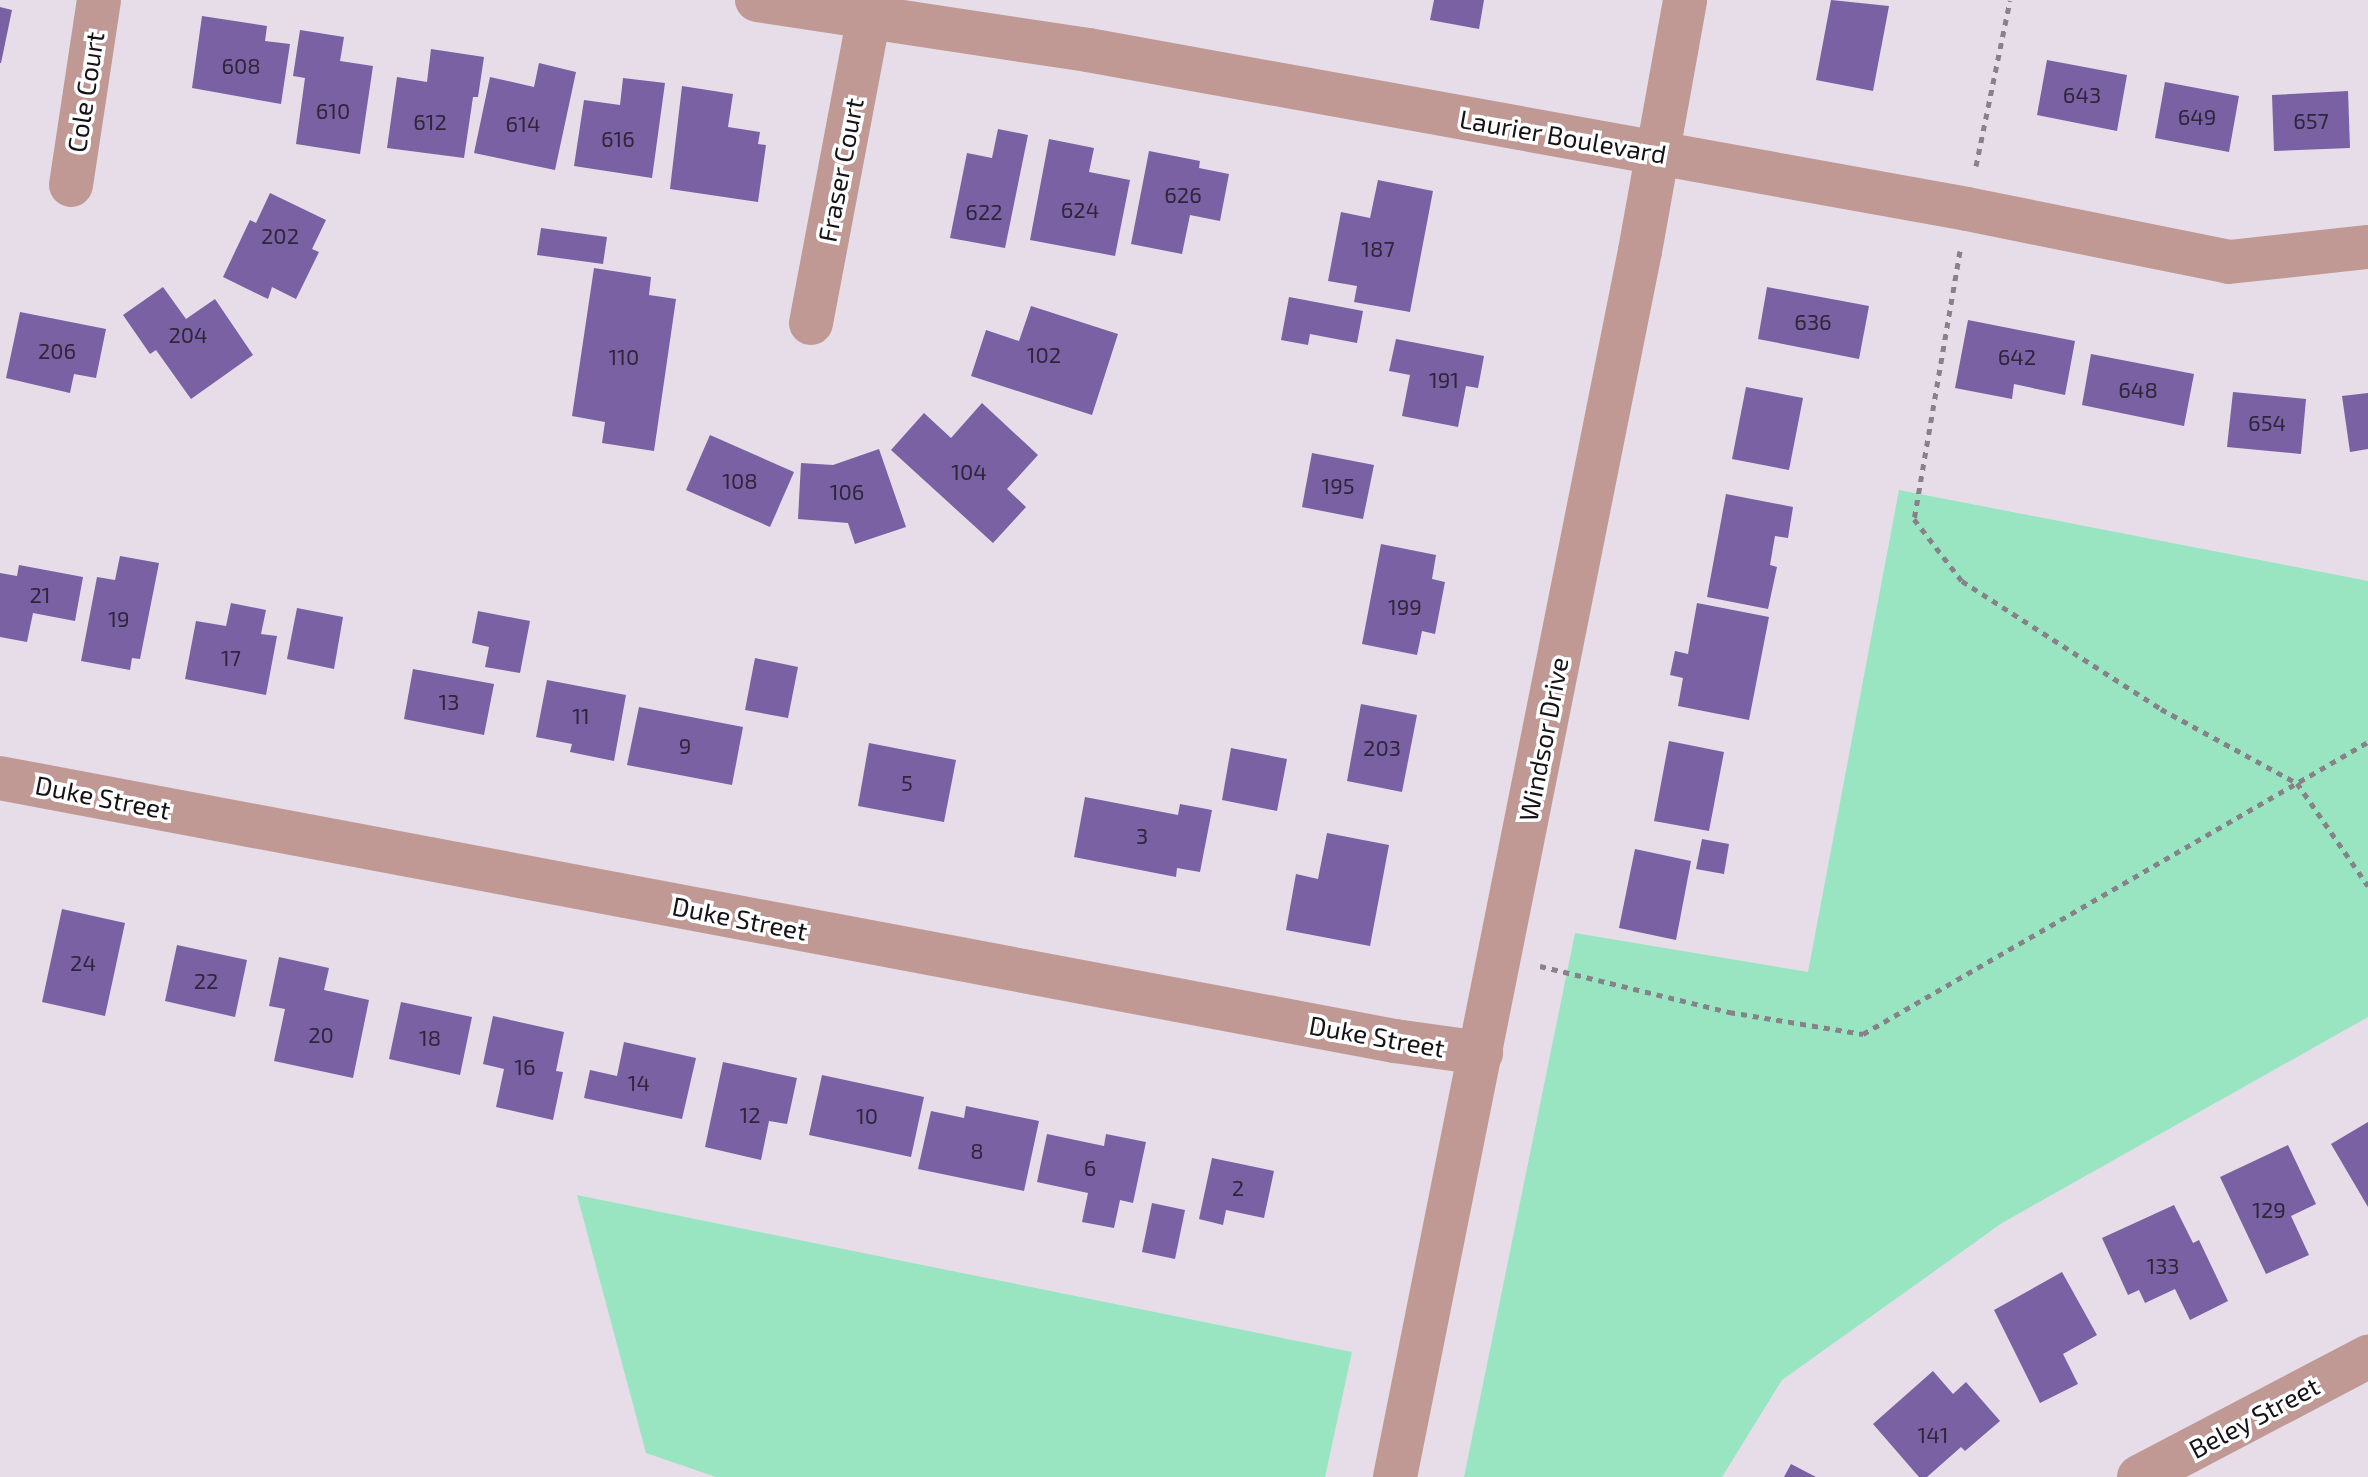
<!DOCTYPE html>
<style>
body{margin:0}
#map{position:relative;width:2368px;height:1477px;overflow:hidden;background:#e6dde8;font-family:"Exo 2",sans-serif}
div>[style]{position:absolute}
.green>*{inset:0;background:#99e5c1}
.building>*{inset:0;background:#7961a3}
.path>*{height:5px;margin-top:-2.5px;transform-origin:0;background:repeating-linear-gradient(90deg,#878189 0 6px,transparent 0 12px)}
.minor>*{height:44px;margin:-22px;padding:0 22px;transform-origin:22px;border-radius:22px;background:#c09995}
.tertiary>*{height:44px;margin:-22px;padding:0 22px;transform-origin:22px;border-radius:22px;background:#c09995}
span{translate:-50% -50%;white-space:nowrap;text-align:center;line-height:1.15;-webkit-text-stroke:7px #fff;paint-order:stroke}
.number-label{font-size:22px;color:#2f263a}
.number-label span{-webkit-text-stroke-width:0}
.street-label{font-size:26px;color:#161317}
</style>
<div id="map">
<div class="green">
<i style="clip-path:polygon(1899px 490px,2368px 581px,2368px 1017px,2002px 1223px,1782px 1380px,1722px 1477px,1464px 1477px,1575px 933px,1808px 972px)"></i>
<i style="clip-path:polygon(577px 1195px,1352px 1352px,1325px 1477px,716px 1477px,646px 1453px)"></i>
</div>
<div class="building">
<i style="clip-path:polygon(1434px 0,1484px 0,1479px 29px,1430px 20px)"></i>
<i style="clip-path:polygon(1831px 0,1889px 6px,1873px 91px,1816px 80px)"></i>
<i style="clip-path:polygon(0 7px,12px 10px,1px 63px,0 63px)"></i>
<i style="clip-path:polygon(202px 16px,267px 26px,265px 41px,290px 44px,281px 104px,192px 88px)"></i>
<i style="clip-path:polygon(300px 30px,344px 37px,340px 61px,373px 66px,360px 154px,296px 144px,305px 78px,293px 76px)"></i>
<i style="clip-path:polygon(431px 49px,484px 57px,478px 97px,473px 97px,464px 158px,387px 148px,397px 77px,427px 82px)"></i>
<i style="clip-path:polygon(2047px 60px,2127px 75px,2117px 131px,2037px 115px)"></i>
<i style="clip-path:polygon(539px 63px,576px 72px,555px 170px,474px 153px,490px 77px,534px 87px)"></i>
<i style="clip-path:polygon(623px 78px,665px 83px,652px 178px,574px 166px,584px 100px,620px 105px)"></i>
<i style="clip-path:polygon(2165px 82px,2239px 96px,2229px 152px,2155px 138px)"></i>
<i style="clip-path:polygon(682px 86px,733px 94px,728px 127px,760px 132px,758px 144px,766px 145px,758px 202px,670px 189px)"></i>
<i style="clip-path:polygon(2348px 91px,2350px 148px,2274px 151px,2272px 95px)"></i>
<i style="clip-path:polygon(998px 129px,1028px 135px,1005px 248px,950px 238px,967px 153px,992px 158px)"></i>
<i style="clip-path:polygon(1049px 139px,1094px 148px,1089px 172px,1130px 180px,1115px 256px,1030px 240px)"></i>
<i style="clip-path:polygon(1149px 151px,1200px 161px,1199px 168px,1229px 174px,1220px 221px,1190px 215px,1182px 254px,1131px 244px)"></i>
<i style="clip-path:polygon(1378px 180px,1433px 191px,1410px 312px,1354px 302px,1357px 286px,1328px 281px,1341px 212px,1370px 218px)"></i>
<i style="clip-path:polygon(270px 193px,326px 220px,312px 249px,319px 252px,296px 299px,272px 287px,268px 299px,223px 277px,250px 220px,256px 223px)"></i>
<i style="clip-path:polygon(541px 228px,607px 237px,603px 264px,537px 255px)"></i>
<i style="clip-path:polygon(594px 268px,651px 277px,649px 295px,676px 299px,654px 451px,602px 443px,605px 422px,572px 416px)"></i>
<i style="clip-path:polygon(163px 287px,186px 319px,215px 299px,253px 355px,191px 399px,156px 350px,150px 354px,123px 315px)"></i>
<i style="clip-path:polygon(1767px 287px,1869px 306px,1859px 359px,1758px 339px)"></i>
<i style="clip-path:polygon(1289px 297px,1363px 311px,1357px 343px,1310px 334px,1308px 345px,1281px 340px)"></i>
<i style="clip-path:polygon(1031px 306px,1118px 334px,1092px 415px,971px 376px,986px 330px,1019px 341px)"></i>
<i style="clip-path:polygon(20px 312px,106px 329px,96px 378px,74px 374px,70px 393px,6px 378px)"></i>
<i style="clip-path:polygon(1968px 320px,2075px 341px,2065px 395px,2014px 384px,2012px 399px,1955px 388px)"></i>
<i style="clip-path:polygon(1396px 339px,1484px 356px,1478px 388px,1466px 386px,1458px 427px,1402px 416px,1410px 375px,1389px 371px)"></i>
<i style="clip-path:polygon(2091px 354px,2194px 374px,2184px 426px,2082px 405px)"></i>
<i style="clip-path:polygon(1746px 387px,1803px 398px,1789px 470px,1732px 459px)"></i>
<i style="clip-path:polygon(2233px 392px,2306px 399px,2301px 454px,2227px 447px)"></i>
<i style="clip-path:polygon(2368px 393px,2368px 449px,2350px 452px,2342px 396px)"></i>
<i style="clip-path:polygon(982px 403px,1038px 455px,1007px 489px,1026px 507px,993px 543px,891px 450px,924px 413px,951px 438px)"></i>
<i style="clip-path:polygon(710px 435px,794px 472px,770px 527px,686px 490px)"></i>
<i style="clip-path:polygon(879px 449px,906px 527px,855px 544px,848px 523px,798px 519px,801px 463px,833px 465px)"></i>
<i style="clip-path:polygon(1312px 453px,1374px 465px,1363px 519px,1302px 507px)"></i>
<i style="clip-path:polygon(1726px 494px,1793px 507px,1788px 538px,1775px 536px,1770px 565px,1777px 567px,1768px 609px,1707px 597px)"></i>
<i style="clip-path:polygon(1381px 544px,1436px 555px,1432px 579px,1445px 582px,1435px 634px,1422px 631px,1417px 655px,1362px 644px)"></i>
<i style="clip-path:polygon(120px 556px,159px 563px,140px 659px,132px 658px,130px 670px,81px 661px,97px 577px,115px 580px)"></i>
<i style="clip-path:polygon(19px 565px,83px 577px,75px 621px,33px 613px,27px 642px,0 637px,0 573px,17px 576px)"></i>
<i style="clip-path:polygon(231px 603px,266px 610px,261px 634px,277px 636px,266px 695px,185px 679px,196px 621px,226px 626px)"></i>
<i style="clip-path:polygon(1697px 603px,1769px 617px,1749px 720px,1678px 706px,1683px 678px,1670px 675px,1675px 651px,1688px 654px)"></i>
<i style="clip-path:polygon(297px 608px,343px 617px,334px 669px,287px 659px)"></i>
<i style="clip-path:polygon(478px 611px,530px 621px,520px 673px,485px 667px,489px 647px,472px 643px)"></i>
<i style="clip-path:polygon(755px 658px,798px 667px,788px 718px,745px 710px)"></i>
<i style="clip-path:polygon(413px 669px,494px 684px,484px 735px,404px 719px)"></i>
<i style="clip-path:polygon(547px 680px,626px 695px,614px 761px,570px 752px,572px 744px,536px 737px)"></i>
<i style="clip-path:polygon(1361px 704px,1417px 715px,1402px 792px,1347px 781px)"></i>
<i style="clip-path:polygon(639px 707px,743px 727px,732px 785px,627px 765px)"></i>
<i style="clip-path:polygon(1669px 741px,1724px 752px,1709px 831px,1654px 821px)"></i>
<i style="clip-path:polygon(869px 743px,956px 760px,944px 822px,858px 806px)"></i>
<i style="clip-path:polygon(1231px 748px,1287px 759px,1277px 811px,1222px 800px)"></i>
<i style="clip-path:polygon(1085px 797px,1178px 815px,1180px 804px,1212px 810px,1200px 872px,1177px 868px,1176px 877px,1074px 857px)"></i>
<i style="clip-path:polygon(1327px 833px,1389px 845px,1370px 946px,1286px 930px,1296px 874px,1318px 879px)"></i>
<i style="clip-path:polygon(1702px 839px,1729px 844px,1724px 874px,1696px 869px)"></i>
<i style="clip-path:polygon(1635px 849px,1691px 861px,1676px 940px,1619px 928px)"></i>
<i style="clip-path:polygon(62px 909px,125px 923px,105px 1016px,42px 1002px)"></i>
<i style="clip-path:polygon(177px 945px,247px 960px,235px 1017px,165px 1001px)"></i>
<i style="clip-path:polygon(279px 957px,329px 968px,324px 990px,369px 1000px,353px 1078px,274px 1061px,285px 1009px,269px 1006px)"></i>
<i style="clip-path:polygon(401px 1002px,472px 1017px,460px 1075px,389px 1059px)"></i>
<i style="clip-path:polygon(493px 1016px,564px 1032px,556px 1071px,563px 1072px,553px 1120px,496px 1107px,504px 1069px,483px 1064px)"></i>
<i style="clip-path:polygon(624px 1042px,696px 1058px,682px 1119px,584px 1098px,590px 1070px,617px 1076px)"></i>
<i style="clip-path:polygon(723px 1062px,797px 1078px,787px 1124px,769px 1121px,761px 1160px,705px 1147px)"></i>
<i style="clip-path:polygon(822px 1075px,924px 1097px,911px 1157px,809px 1135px)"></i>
<i style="clip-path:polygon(966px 1106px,1039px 1121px,1024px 1191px,918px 1169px,931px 1111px,964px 1118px)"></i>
<i style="clip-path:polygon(2368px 1122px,2368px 1207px,2331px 1144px)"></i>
<i style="clip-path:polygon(1047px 1134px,1104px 1146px,1106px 1134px,1146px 1142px,1133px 1203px,1120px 1200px,1114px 1228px,1082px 1222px,1088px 1193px,1037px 1182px)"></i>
<i style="clip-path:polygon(2288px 1145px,2316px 1204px,2291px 1216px,2309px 1255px,2266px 1274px,2220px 1177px)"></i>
<i style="clip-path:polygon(1212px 1158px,1274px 1171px,1264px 1218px,1226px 1210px,1223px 1225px,1199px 1219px)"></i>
<i style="clip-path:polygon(1152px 1203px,1185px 1210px,1175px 1259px,1142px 1252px)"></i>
<i style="clip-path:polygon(2174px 1205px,2193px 1243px,2199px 1240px,2228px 1301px,2190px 1320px,2175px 1289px,2145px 1303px,2139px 1290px,2128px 1295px,2102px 1238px)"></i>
<i style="clip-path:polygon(2062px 1272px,2097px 1335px,2063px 1354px,2078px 1384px,2040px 1403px,1994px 1310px)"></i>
<i style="clip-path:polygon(1933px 1371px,1953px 1394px,1966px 1382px,2000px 1421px,1965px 1451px,1961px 1447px,1927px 1477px,1919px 1477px,1873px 1424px)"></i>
<i style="clip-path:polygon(1791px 1464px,1816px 1477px,1784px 1477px)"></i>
</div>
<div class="path">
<i style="left:1976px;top:166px;width:169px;rotate:-78.4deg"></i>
<i style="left:1960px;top:251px;width:272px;rotate:99.7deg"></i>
<i style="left:1914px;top:519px;width:78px;rotate:52.3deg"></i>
<i style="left:1962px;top:581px;width:237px;rotate:32.7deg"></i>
<i style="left:2161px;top:709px;width:155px;rotate:28.6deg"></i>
<i style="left:2297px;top:783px;width:125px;rotate:55.4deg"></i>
<i style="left:1540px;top:966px;width:195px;rotate:13.7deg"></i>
<i style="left:1729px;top:1012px;width:136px;rotate:9.3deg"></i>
<i style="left:1863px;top:1034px;width:583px;rotate:-30.04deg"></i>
</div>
<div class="minor">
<i style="left:71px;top:185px;width:187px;rotate:-81.4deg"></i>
<i style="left:811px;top:323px;width:311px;rotate:-79.3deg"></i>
<i style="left:0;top:778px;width:1420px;rotate:10.68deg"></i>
<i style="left:1395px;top:1041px;width:87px;rotate:7.9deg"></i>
<i style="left:2139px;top:1477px;width:259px;rotate:-27.7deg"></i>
</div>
<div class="tertiary">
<i style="left:757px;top:0;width:335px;rotate:8.6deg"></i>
<i style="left:1088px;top:50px;width:893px;rotate:10.25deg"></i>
<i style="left:1967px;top:209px;width:267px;rotate:11.4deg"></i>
<i style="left:2229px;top:262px;width:140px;rotate:-6.2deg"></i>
<i style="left:1395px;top:1477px;width:1250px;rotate:-78.7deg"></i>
<i style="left:1640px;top:251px;width:255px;rotate:-79.8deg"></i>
</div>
<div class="number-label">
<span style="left:241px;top:66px">608</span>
<span style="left:2082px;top:95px">643</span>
<span style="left:333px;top:111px">610</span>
<span style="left:2197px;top:117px">649</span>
<span style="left:2311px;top:121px">657</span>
<span style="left:430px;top:122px">612</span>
<span style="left:523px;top:124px">614</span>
<span style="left:618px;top:139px">616</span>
<span style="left:1183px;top:195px">626</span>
<span style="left:1080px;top:210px">624</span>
<span style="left:984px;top:212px">622</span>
<span style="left:280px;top:236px">202</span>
<span style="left:1378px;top:249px">187</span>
<span style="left:1813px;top:322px">636</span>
<span style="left:188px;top:335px">204</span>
<span style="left:57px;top:351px">206</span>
<span style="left:1044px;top:355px">102</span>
<span style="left:624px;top:357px">110</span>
<span style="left:2017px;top:357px">642</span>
<span style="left:1444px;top:380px">191</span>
<span style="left:2138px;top:390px">648</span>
<span style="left:2267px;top:423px">654</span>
<span style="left:969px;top:472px">104</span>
<span style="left:740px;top:481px">108</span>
<span style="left:1338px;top:486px">195</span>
<span style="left:847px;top:492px">106</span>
<span style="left:40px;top:595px">21</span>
<span style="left:1405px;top:607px">199</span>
<span style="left:119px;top:619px">19</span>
<span style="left:231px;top:658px">17</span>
<span style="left:449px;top:702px">13</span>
<span style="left:581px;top:716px">11</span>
<span style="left:685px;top:746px">9</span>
<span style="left:1382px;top:748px">203</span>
<span style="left:907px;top:783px">5</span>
<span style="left:1142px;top:836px">3</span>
<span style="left:83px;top:963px">24</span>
<span style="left:206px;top:981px">22</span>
<span style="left:321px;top:1035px">20</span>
<span style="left:430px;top:1038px">18</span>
<span style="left:525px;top:1067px">16</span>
<span style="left:639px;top:1083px">14</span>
<span style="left:750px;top:1115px">12</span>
<span style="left:867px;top:1116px">10</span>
<span style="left:977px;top:1151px">8</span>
<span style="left:1090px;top:1168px">6</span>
<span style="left:1238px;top:1188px">2</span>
<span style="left:2269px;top:1210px">129</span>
<span style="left:2163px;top:1266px">133</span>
<span style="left:1933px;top:1435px">141</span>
</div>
<div class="street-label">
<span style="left:85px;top:92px;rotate:-81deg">Cole Court</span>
<span style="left:1563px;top:136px;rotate:10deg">Laurier Boulevard</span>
<span style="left:840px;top:170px;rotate:-79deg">Fraser Court</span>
<span style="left:1543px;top:739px;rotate:-79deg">Windsor Drive</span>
<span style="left:103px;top:797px;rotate:11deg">Duke Street</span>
<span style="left:740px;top:918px;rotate:11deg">Duke Street</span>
<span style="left:1377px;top:1036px;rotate:10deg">Duke Street</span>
<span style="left:2254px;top:1417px;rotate:-28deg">Beley Street</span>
</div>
</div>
